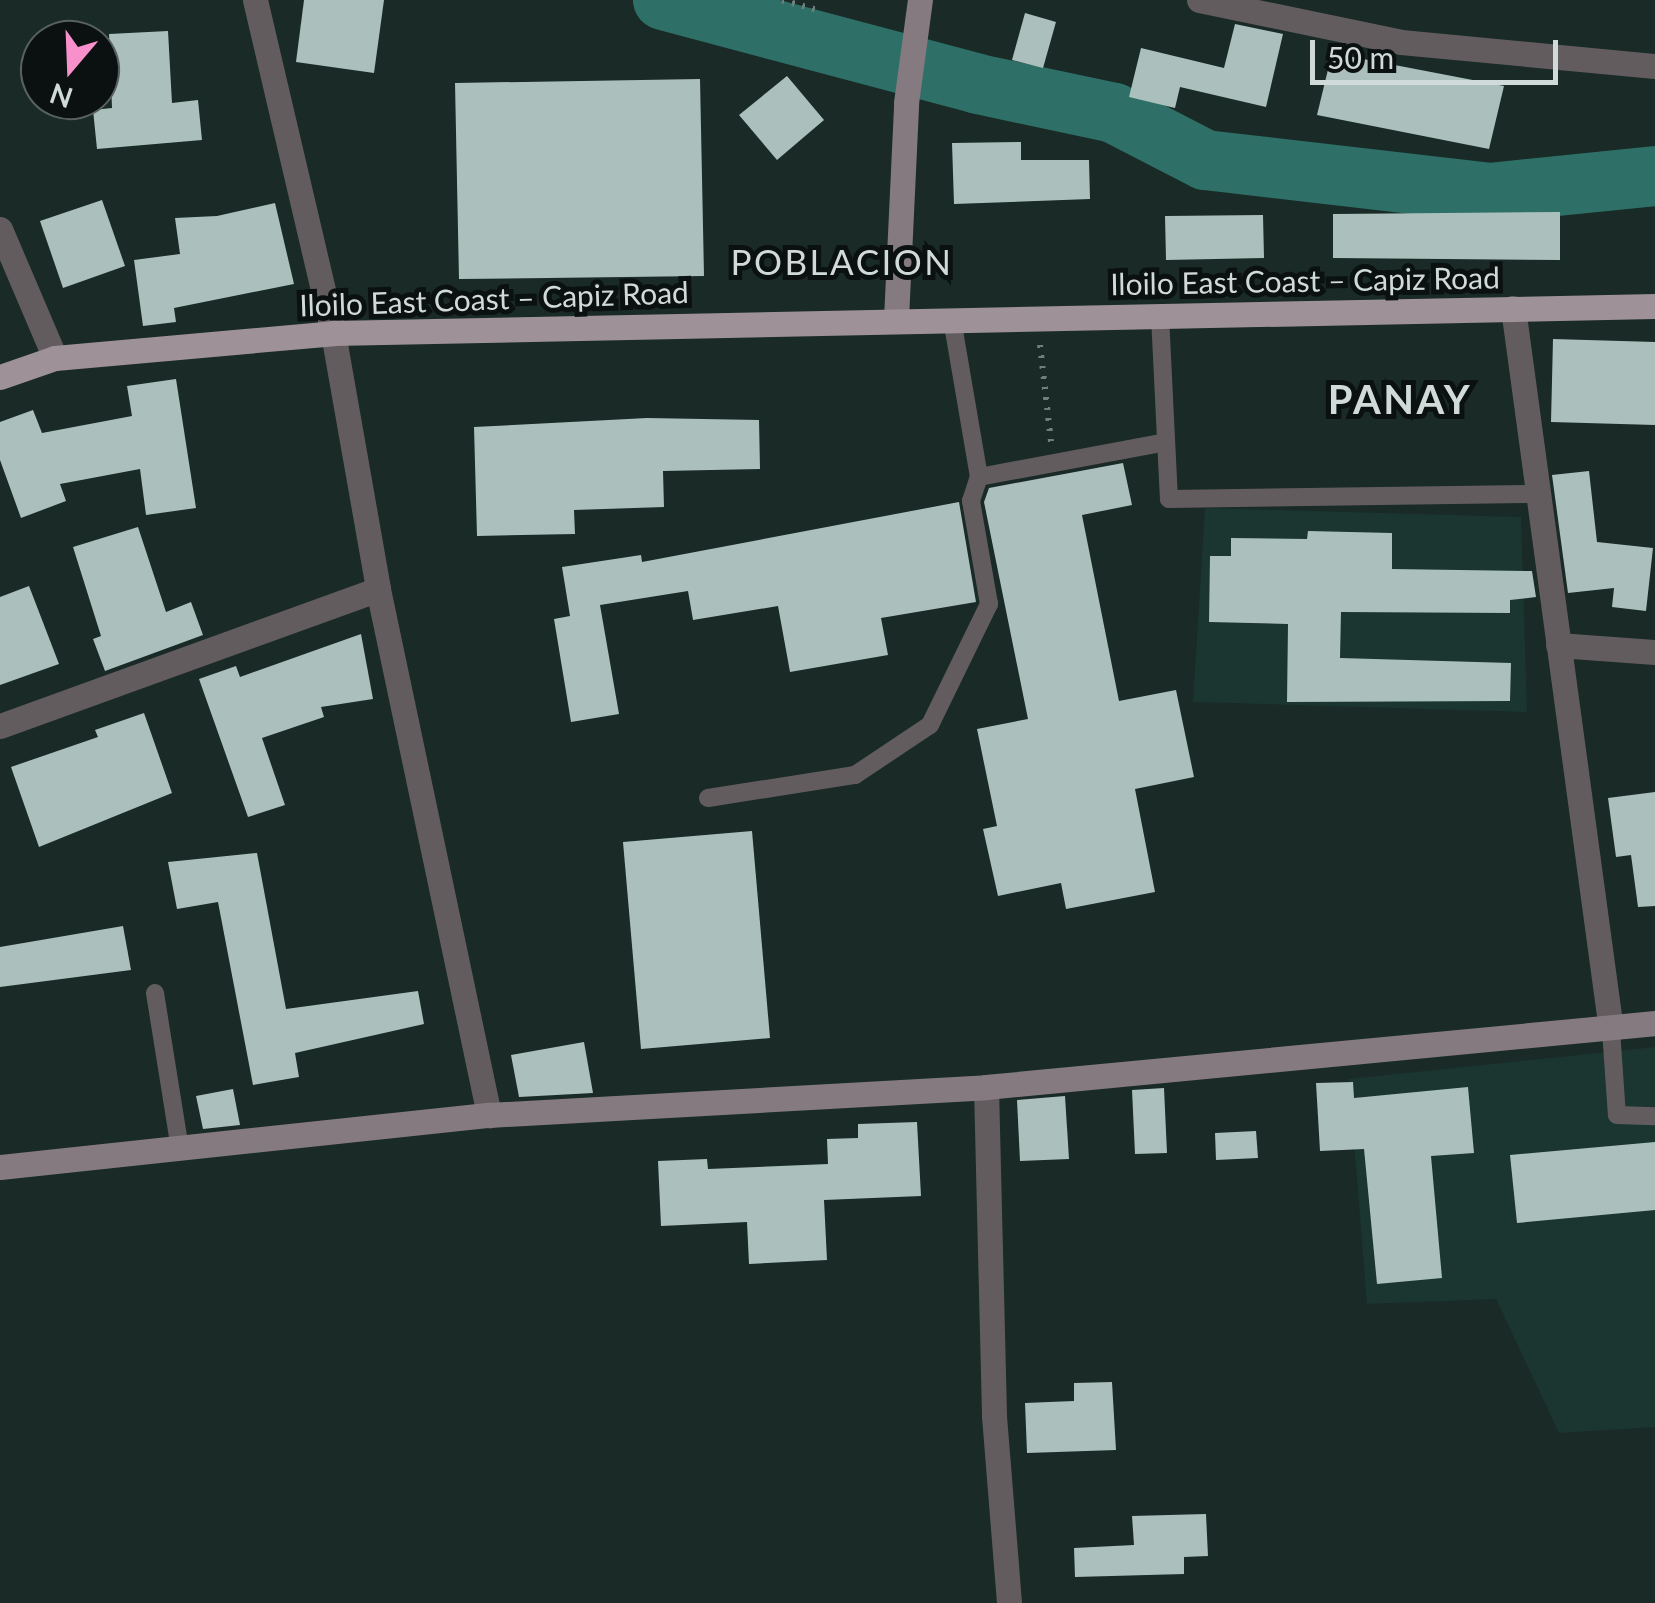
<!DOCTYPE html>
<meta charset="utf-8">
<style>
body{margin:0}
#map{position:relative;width:1655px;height:1603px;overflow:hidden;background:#192a27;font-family:Lato,sans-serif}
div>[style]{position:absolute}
.built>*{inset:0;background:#1b3531}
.river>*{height:60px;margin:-30px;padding:0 30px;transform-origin:30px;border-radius:30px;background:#2e7067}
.building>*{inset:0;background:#abc0bc}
.path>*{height:6px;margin-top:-3px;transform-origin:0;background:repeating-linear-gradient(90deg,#717f7c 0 2.5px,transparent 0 10.5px)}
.lane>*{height:18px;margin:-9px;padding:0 9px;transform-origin:9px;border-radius:9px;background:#635c5f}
.street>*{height:25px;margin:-12.5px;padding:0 12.5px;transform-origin:12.5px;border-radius:12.5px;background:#635c5f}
.secondary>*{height:25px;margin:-12.5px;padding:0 12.5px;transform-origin:12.5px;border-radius:12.5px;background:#857a7f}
.primary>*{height:25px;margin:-12.5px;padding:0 12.5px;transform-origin:12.5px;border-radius:12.5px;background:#9f9198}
span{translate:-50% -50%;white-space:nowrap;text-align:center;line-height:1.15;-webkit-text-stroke:10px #0a1110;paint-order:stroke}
.street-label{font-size:30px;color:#d0dad8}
.quarter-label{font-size:35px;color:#d0dad8;letter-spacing:2.5px}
.district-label{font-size:40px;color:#d0dad8;font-weight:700;letter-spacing:2.5px}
.north{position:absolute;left:20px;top:20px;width:100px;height:100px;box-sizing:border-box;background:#0a1110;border:2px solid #596160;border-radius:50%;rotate:199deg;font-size:28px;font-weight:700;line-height:40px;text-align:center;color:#d0dad8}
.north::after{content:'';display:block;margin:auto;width:35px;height:45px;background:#f890cc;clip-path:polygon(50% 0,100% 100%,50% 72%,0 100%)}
.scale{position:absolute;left:1310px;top:40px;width:248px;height:45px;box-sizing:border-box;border:5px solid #d0dad8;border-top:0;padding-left:12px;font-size:30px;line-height:35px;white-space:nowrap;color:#d0dad8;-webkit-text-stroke:8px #0a1110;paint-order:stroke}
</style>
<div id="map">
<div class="built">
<i style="clip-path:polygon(1205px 508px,1521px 517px,1527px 712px,1193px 702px)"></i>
<i style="clip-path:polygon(1655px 1047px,1655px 1427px,1559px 1433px,1496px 1299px,1367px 1304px,1349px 1079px)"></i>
</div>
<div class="river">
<i style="left:663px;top:0;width:326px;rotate:14.9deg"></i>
<i style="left:978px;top:84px;width:139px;rotate:12deg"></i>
<i style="left:1114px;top:113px;width:102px;rotate:27.3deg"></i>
<i style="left:1205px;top:160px;width:286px;rotate:6.6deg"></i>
<i style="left:1489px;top:193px;width:167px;rotate:-5.8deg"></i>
</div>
<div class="building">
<i style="clip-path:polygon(304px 0,384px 0,374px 73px,296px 62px)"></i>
<i style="clip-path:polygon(1025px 13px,1056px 22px,1043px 68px,1012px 60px)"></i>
<i style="clip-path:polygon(1235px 24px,1283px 34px,1266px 107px,1180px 87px,1175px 108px,1129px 97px,1141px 48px,1224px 68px)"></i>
<i style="clip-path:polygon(168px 31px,172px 103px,198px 100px,202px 140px,97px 149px,93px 110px,112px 108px,109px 34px)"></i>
<i style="clip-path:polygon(1332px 53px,1504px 86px,1489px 149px,1317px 115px)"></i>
<i style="clip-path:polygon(787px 76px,824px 120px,777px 160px,739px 115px)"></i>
<i style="clip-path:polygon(700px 79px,704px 276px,459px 279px,455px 83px)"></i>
<i style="clip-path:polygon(1021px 142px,1021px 160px,1089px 160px,1090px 199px,954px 204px,952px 143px)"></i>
<i style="clip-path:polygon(102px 200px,125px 266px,63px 288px,40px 221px)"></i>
<i style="clip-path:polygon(275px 203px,294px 284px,174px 308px,176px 322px,143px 326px,134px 260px,180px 254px,175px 218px,217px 216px)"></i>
<i style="clip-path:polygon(1560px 212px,1560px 260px,1333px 258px,1333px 214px)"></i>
<i style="clip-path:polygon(1263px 215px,1264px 258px,1166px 260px,1165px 216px)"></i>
<i style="clip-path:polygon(1553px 339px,1655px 342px,1655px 425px,1551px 422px)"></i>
<i style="clip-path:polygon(176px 379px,196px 508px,146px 515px,140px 469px,60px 484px,66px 501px,21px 518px,0 460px,0 422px,33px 410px,42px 433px,132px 416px,127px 386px)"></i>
<i style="clip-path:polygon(647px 418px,759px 420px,760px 469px,663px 471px,664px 507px,574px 510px,575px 534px,477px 536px,474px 427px)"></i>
<i style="clip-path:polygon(1123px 463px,1132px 505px,1082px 515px,1119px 701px,1176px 690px,1194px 777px,1135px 789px,1155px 892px,1066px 909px,1061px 883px,998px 896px,983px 829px,997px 826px,977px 729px,1028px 719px,984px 502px,989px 488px)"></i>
<i style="clip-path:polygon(1589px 471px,1597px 542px,1653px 548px,1646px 611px,1612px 607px,1614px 588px,1568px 593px,1552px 475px)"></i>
<i style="clip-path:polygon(959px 502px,976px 602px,881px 618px,888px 655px,790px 672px,778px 606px,693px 620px,688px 591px,600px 605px,619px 714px,571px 722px,554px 619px,570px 616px,562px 567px,641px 555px,642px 562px)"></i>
<i style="clip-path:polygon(138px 527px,166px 612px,191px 602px,203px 635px,105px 671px,93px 639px,101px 636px,73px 547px)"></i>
<i style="clip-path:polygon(1308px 531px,1392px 533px,1392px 569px,1532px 571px,1536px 597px,1510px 600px,1510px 613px,1341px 612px,1340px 658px,1511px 663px,1510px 701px,1287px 702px,1288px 624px,1209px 622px,1210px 556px,1231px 556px,1231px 538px,1307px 539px)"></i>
<i style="clip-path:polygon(29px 586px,59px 664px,0 685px,0 597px)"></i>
<i style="clip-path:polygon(361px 634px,373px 699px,321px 707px,324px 717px,262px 738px,285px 805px,248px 817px,199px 679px,236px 666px,240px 677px)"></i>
<i style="clip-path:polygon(144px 713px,172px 793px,39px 847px,11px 767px,98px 737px,95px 730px)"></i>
<i style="clip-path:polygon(1655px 792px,1655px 906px,1638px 907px,1631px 855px,1616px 857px,1608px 798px)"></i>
<i style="clip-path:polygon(752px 831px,770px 1038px,641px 1049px,623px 842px)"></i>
<i style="clip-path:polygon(257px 853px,286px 1009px,418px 991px,424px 1024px,295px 1053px,299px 1077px,253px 1085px,218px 902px,177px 909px,168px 862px)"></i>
<i style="clip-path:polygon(123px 926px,131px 970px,0 987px,0 947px)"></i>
<i style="clip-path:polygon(584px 1042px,593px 1093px,519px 1097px,511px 1055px)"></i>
<i style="clip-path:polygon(1353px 1082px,1354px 1098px,1468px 1087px,1474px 1153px,1431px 1156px,1442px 1278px,1377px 1284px,1364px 1149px,1320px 1151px,1316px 1083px)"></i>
<i style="clip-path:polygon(1164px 1088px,1167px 1153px,1135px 1154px,1132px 1090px)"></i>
<i style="clip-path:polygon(233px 1089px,240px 1125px,203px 1129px,196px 1096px)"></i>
<i style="clip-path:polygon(1065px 1096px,1069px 1159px,1020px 1161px,1017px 1100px)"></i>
<i style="clip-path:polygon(917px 1122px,921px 1196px,824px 1200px,827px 1260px,749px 1264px,747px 1222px,661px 1226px,658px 1161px,707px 1159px,708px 1169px,828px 1164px,827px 1139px,858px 1138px,858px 1124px)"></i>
<i style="clip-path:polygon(1256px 1131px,1258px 1158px,1216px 1160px,1215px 1133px)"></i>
<i style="clip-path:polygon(1655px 1142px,1655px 1210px,1517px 1223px,1510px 1155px)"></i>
<i style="clip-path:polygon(1112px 1382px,1116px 1450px,1027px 1453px,1025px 1403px,1074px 1401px,1074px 1383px)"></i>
<i style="clip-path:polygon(1206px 1514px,1208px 1556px,1184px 1557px,1184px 1574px,1075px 1577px,1074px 1548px,1134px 1545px,1132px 1516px)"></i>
</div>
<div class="path">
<i style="left:782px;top:0;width:41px;rotate:15.8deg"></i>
<i style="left:1040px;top:345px;width:98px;rotate:83.5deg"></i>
</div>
<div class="lane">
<i style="left:1160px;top:316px;width:183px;rotate:87.2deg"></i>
<i style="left:1169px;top:499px;width:369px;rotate:-0.8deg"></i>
<i style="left:952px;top:319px;width:160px;rotate:80.3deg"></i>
<i style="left:979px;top:477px;width:190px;rotate:-10.6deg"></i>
<i style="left:708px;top:798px;width:149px;rotate:-8.9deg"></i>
<i style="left:855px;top:775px;width:90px;rotate:-33.7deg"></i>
<i style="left:930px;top:725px;width:135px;rotate:-64deg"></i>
<i style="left:989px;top:604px;width:105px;rotate:-99.9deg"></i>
<i style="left:971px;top:501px;width:25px;rotate:-72deg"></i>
<i style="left:155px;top:993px;width:158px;rotate:80.9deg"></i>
<i style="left:1611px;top:1030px;width:85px;rotate:86deg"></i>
<i style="left:1617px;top:1115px;width:38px;rotate:2deg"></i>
</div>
<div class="street">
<i style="left:255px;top:0;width:342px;rotate:76.8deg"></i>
<i style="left:333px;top:333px;width:260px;rotate:80deg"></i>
<i style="left:378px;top:589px;width:538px;rotate:78.08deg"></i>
<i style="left:1199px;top:0;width:206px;rotate:11.7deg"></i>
<i style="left:1401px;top:42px;width:255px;rotate:5.4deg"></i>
<i style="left:0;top:229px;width:140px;rotate:66.9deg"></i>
<i style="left:1513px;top:308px;width:729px;rotate:82.27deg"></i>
<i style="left:1558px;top:645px;width:97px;rotate:4.1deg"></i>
<i style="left:0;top:726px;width:402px;rotate:-19.9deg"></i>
<i style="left:986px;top:1087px;width:329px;rotate:88.6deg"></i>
<i style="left:994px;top:1416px;width:188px;rotate:85.4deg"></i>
</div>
<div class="secondary">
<i style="left:896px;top:319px;width:216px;rotate:-87.3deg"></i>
<i style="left:906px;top:103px;width:104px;rotate:-82.3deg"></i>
<i style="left:0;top:1167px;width:492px;rotate:-6.1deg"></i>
<i style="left:489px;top:1115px;width:498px;rotate:-3.2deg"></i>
<i style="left:986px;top:1087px;width:672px;rotate:-5.46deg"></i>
</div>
<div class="primary">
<i style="left:0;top:377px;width:58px;rotate:-19.1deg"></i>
<i style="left:55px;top:358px;width:279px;rotate:-5.1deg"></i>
<i style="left:333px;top:333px;width:1322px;rotate:-1.17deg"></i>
</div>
<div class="street-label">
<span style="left:1305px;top:280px;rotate:-1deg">Iloilo East Coast – Capiz Road</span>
<span style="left:494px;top:298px;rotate:-2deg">Iloilo East Coast – Capiz Road</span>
</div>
<div class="quarter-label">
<span style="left:842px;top:261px">POBLACION</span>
</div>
<div class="district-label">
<span style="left:1400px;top:399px">PANAY</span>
</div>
<div class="north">N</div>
<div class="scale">50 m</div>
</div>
